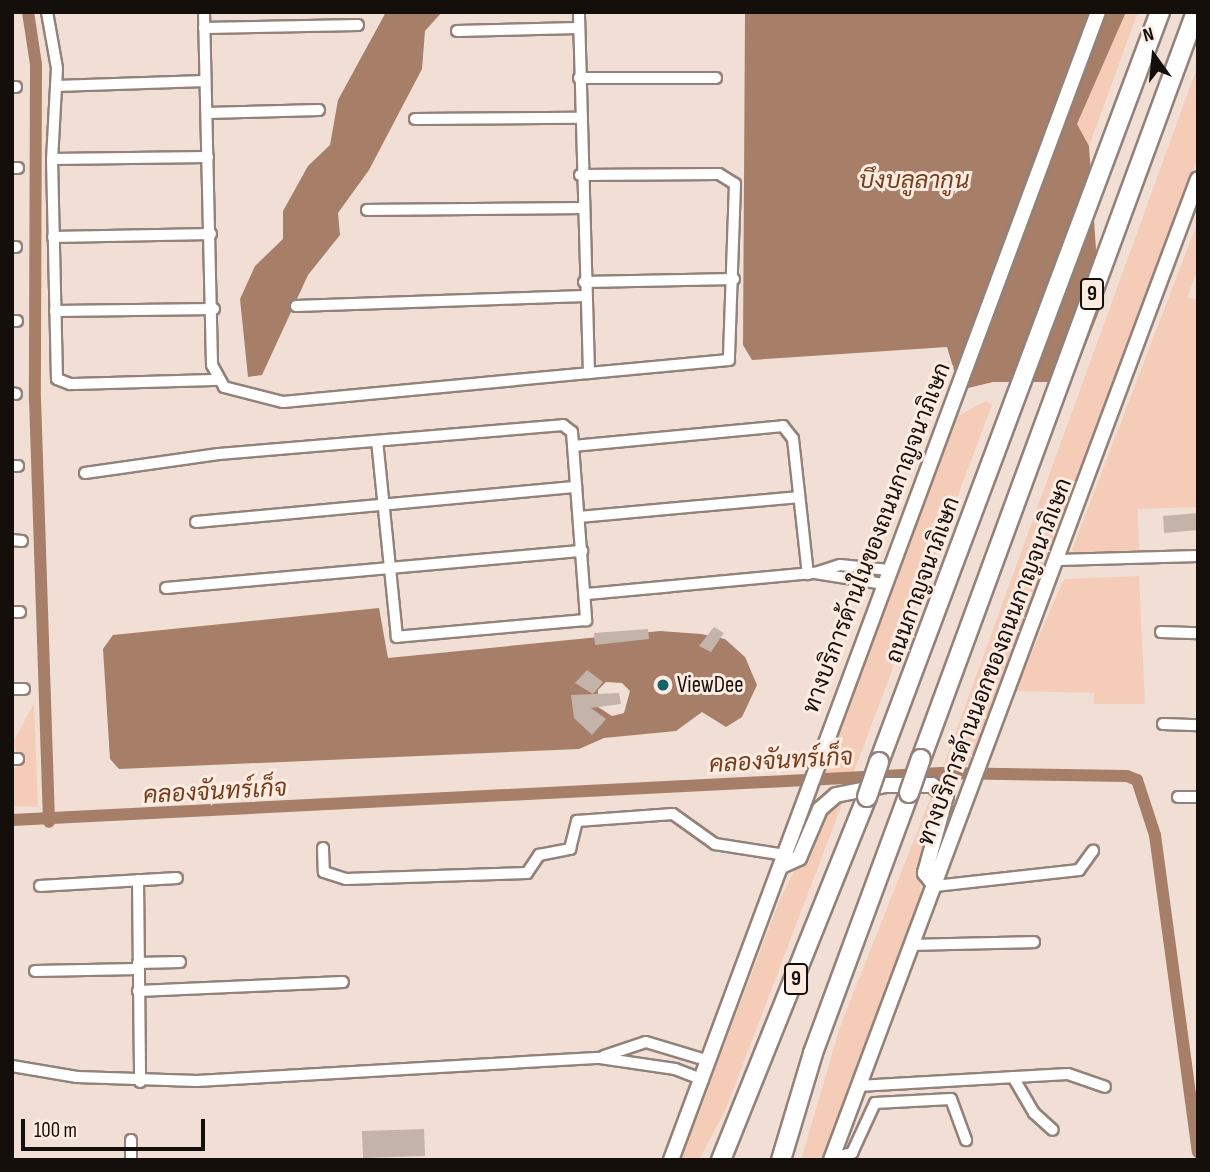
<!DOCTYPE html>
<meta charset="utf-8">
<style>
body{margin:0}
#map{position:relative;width:1210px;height:1172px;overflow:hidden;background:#f1dfd5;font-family:"Sofia Sans Condensed",Sarabun,sans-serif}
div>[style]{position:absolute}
.green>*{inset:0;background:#f4ccb7}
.water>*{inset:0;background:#a77e68}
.canal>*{height:12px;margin:-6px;padding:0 6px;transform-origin:6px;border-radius:6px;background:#a77e68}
.building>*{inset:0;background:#c4b3a9}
.roads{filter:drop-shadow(2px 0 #928279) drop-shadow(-2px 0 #928279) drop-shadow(0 2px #928279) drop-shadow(0 -2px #928279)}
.street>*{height:10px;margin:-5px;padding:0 5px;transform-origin:5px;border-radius:5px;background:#fff}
.secondary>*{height:14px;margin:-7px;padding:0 7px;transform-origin:7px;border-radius:7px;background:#fff}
.highway>*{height:18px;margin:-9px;padding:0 9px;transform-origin:9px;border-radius:9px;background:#fff}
.bridges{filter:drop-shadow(2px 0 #928279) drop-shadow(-2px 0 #928279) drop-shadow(0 2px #928279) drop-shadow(0 -2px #928279)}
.highway-bridge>*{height:18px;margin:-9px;padding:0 9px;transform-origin:9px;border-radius:9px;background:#fff}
.dots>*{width:19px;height:19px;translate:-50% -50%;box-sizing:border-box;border:4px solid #feece2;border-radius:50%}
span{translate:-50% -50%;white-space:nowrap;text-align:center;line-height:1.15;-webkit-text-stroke:6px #feece2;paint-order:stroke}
.shield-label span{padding:2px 5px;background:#feece2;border:2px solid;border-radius:5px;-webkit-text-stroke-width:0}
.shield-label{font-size:21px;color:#150f0c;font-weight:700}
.street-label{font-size:23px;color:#150f0c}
.poi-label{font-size:23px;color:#150f0c}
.left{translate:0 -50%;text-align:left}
.water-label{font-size:24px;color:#753e1b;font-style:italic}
.frame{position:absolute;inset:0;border:14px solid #150f0c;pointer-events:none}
.north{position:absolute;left:1119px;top:21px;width:70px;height:70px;-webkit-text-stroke:5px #feece2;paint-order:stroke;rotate:345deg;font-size:19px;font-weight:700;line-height:28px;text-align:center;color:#150f0c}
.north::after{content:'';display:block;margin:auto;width:24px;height:32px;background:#150f0c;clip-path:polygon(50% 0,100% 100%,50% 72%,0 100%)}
.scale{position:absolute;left:21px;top:1119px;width:184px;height:32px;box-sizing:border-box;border:4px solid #150f0c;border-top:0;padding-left:9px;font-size:21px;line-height:24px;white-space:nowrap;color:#150f0c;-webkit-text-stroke:5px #feece2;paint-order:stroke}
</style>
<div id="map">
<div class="green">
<i style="clip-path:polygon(1126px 12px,1138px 12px,1089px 146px,1077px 124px)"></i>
<i style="clip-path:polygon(1198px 65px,1198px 158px,971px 764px,942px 770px)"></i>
<i style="clip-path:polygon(1198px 221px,1198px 269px,1187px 298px,1198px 299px,1198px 507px,1138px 509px,1139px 550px,1077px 554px,1072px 550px)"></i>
<i style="clip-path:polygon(986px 401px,992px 405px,853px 774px,824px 776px,954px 418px)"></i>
<i style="clip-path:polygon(1139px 576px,1145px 704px,1094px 704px,1094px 693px,1015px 691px,1064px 579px)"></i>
<i style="clip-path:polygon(34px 703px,38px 807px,12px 806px,12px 769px,22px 765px,13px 743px)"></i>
<i style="clip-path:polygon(933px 792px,942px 798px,920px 876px,921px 894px,825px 1160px,801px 1160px,840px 1027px)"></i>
<i style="clip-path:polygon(844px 799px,725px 1111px,699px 1160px,680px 1160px,781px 897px,826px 808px)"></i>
</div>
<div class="water">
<i style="clip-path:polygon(386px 12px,442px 12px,425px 31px,422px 69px,369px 170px,338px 213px,340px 235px,308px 275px,262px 375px,248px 377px,240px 299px,255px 266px,283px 239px,283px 211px,308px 166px,330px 145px,338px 100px)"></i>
<i style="clip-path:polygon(745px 12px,1126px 12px,1077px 124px,1089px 146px,1100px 309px,1071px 382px,993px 382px,960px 390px,947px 347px,752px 360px,743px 345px)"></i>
<i style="clip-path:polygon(evenodd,379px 608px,388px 658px,660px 631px,701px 634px,725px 639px,745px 657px,757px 685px,742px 717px,726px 727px,702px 712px,676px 731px,604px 738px,579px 749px,119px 769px,110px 759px,103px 649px,113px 635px,379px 608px,606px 682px,622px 683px,630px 691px,624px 713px,612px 716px,598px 707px,598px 690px,606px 682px)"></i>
</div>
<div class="canal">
<i style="left:28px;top:12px;width:53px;rotate:81.3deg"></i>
<i style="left:36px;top:64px;width:335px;rotate:90.2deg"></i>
<i style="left:35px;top:399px;width:423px;rotate:88.1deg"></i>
<i style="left:12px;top:820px;width:931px;rotate:-2.89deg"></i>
<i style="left:942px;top:773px;width:185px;rotate:0.9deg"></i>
<i style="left:1127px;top:776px;width:11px;rotate:22deg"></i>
<i style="left:1137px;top:780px;width:58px;rotate:71.9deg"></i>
<i style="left:1155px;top:835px;width:320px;rotate:82.3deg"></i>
</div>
<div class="building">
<i style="clip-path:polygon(1198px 513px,1198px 530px,1164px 533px,1163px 516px)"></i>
<i style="clip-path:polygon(714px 627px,724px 633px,711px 652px,699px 646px)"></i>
<i style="clip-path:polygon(648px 629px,649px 639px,595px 645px,594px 633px)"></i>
<i style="clip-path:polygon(587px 670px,603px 682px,593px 694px,575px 683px)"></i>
<i style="clip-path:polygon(619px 693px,621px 704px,591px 708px,606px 719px,592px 735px,574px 718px,571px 695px)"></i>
<i style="clip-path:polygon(424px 1129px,425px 1156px,363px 1158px,362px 1131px)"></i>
</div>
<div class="roads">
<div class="street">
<i style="left:47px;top:12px;width:57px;rotate:79.9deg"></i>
<i style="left:57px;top:68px;width:91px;rotate:93.1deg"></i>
<i style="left:52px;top:159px;width:220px;rotate:88.7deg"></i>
<i style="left:57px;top:379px;width:14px;rotate:21deg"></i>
<i style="left:70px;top:384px;width:147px;rotate:-1.6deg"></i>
<i style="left:204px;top:12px;width:353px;rotate:88.7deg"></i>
<i style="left:212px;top:365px;width:25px;rotate:61deg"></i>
<i style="left:224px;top:387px;width:61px;rotate:14.3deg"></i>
<i style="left:283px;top:402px;width:307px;rotate:-5.4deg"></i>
<i style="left:589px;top:373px;width:361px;rotate:-91.6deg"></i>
<i style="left:204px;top:28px;width:154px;rotate:-1.1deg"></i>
<i style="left:457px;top:31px;width:121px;rotate:-1.4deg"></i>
<i style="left:579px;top:78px;width:137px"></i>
<i style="left:56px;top:86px;width:149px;rotate:-1.9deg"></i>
<i style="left:12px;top:87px;width:4px"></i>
<i style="left:207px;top:113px;width:112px;rotate:-1.5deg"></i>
<i style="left:415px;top:119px;width:163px;rotate:-0.4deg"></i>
<i style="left:52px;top:159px;width:156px;rotate:-0.7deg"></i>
<i style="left:12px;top:168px;width:6px"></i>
<i style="left:580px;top:175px;width:139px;rotate:-0.4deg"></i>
<i style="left:719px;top:174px;width:19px;rotate:32deg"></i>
<i style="left:735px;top:184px;width:176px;rotate:92deg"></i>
<i style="left:729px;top:360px;width:141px;rotate:174.7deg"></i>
<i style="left:367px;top:210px;width:214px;rotate:-0.5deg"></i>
<i style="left:53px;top:237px;width:158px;rotate:-1.1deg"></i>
<i style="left:12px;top:247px;width:4px"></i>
<i style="left:584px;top:282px;width:150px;rotate:-1.1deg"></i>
<i style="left:296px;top:306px;width:289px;rotate:-2deg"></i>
<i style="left:55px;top:311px;width:159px;rotate:-0.7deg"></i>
<i style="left:12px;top:321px;width:5px"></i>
<i style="left:12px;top:393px;width:4px;rotate:14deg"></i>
<i style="left:573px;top:446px;width:211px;rotate:-5.4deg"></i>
<i style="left:783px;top:426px;width:16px;rotate:52deg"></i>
<i style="left:793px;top:439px;width:136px;rotate:83.7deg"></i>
<i style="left:12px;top:466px;width:6px"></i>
<i style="left:85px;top:473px;width:135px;rotate:-8.1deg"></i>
<i style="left:219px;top:454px;width:345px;rotate:-4.8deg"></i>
<i style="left:563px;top:425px;width:11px;rotate:38deg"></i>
<i style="left:572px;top:432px;width:189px;rotate:85.7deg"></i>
<i style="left:586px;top:620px;width:190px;rotate:174.9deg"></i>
<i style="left:397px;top:637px;width:197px;rotate:-95.8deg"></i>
<i style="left:579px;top:517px;width:219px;rotate:-5.2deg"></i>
<i style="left:196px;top:522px;width:382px;rotate:-5.3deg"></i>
<i style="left:12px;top:540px;width:10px;rotate:6deg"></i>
<i style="left:1058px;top:560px;width:140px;rotate:-1.6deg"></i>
<i style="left:815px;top:573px;width:26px;rotate:-18deg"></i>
<i style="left:840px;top:565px;width:49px;rotate:5.8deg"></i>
<i style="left:166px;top:588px;width:418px;rotate:-5.1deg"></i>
<i style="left:587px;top:594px;width:229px;rotate:-5.3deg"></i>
<i style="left:815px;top:573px;width:70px;rotate:9.1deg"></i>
<i style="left:12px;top:612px;width:8px"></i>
<i style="left:1161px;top:632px;width:37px;rotate:2deg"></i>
<i style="left:12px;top:689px;width:12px"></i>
<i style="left:1163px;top:724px;width:35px;rotate:2deg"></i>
<i style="left:12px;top:759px;width:6px"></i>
<i style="left:1178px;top:797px;width:20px"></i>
<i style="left:323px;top:848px;width:24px;rotate:88deg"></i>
<i style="left:324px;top:872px;width:23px;rotate:18deg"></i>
<i style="left:346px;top:879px;width:181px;rotate:-1.9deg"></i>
<i style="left:527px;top:873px;width:22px;rotate:-56deg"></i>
<i style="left:539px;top:855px;width:32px;rotate:-11deg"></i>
<i style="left:570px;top:849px;width:29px;rotate:-76deg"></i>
<i style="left:577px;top:821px;width:96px;rotate:-4.2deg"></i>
<i style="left:673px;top:814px;width:52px;rotate:35.5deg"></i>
<i style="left:715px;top:844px;width:71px;rotate:8.9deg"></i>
<i style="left:138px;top:880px;width:202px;rotate:89.4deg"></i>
<i style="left:40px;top:886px;width:137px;rotate:-3.3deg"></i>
<i style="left:935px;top:886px;width:145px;rotate:-6.3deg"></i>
<i style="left:1079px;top:870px;width:24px;rotate:-54deg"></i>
<i style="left:913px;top:945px;width:121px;rotate:-1.4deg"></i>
<i style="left:138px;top:963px;width:42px;rotate:-1.4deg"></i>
<i style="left:35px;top:971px;width:103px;rotate:-1.1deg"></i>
<i style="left:138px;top:991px;width:205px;rotate:-2.5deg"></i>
<i style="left:604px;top:1056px;width:44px;rotate:-18.4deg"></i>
<i style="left:646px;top:1042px;width:66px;rotate:16.8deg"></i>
<i style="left:12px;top:1066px;width:66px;rotate:9.6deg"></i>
<i style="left:77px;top:1077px;width:120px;rotate:1.9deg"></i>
<i style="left:197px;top:1081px;width:404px;rotate:-3.3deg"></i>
<i style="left:600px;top:1058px;width:76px;rotate:8.3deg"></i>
<i style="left:675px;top:1069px;width:30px;rotate:21deg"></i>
<i style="left:1013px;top:1077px;width:42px;rotate:59.7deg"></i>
<i style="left:1034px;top:1113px;width:25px;rotate:42deg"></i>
<i style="left:858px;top:1086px;width:210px;rotate:-3.3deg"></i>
<i style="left:1068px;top:1074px;width:39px;rotate:19deg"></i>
<i style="left:832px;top:1158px;width:21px;rotate:-14deg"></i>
<i style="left:852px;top:1153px;width:55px;rotate:-65.3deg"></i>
<i style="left:875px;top:1103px;width:76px;rotate:-3deg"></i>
<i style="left:951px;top:1099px;width:44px;rotate:69.9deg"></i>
<i style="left:131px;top:1160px;width:20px;rotate:-90deg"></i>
</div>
<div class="secondary">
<i style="left:781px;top:866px;width:20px;rotate:-24deg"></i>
<i style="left:799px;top:858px;width:53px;rotate:-66.8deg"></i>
<i style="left:820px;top:809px;width:21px;rotate:-41deg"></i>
<i style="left:836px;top:795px;width:51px;rotate:-11.3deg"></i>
<i style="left:886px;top:785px;width:46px"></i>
<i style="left:932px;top:785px;width:18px;rotate:38deg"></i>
<i style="left:946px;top:796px;width:80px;rotate:105.3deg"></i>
<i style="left:925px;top:873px;width:16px;rotate:52deg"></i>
<i style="left:671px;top:1160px;width:1225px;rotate:-69.6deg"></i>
<i style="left:831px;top:1160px;width:1047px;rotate:-69.49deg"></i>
</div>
<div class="highway">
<i style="left:921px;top:759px;width:796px;rotate:-69.79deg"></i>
<i style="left:879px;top:762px;width:801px;rotate:-69.46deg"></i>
<i style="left:721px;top:1160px;width:391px;rotate:-68.1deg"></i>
<i style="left:781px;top:1160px;width:112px;rotate:-73.3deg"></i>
<i style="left:813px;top:1053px;width:277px;rotate:-69.7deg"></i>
</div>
</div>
<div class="bridges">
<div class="highway-bridge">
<i style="left:909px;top:793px;width:36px;rotate:-71deg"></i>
<i style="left:867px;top:797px;width:37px;rotate:-71deg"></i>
</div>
</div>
<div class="dots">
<i style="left:663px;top:685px;background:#156468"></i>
</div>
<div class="shield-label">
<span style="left:1092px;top:294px">9</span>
<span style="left:796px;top:979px">9</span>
</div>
<div class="street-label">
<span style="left:877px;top:538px;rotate:-69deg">ทางบริการด้านในของถนนกาญจนาภิเษก</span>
<span style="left:923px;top:580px;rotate:-70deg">ถนนกาญจนาภิเษก</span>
<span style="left:995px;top:662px;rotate:-69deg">ทางบริการด้านนอกของถนนกาญจนาภิเษก</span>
</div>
<div class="poi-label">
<span class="left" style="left:677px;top:685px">ViewDee</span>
</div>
<div class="water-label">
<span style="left:914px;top:181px">บึงบลูลากูน</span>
<span style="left:781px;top:761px;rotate:-3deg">คลองจันทร์เก็จ</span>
<span style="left:215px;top:792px;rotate:-3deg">คลองจันทร์เก็จ</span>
</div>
<div class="frame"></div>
<div class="north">N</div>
<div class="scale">100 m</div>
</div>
